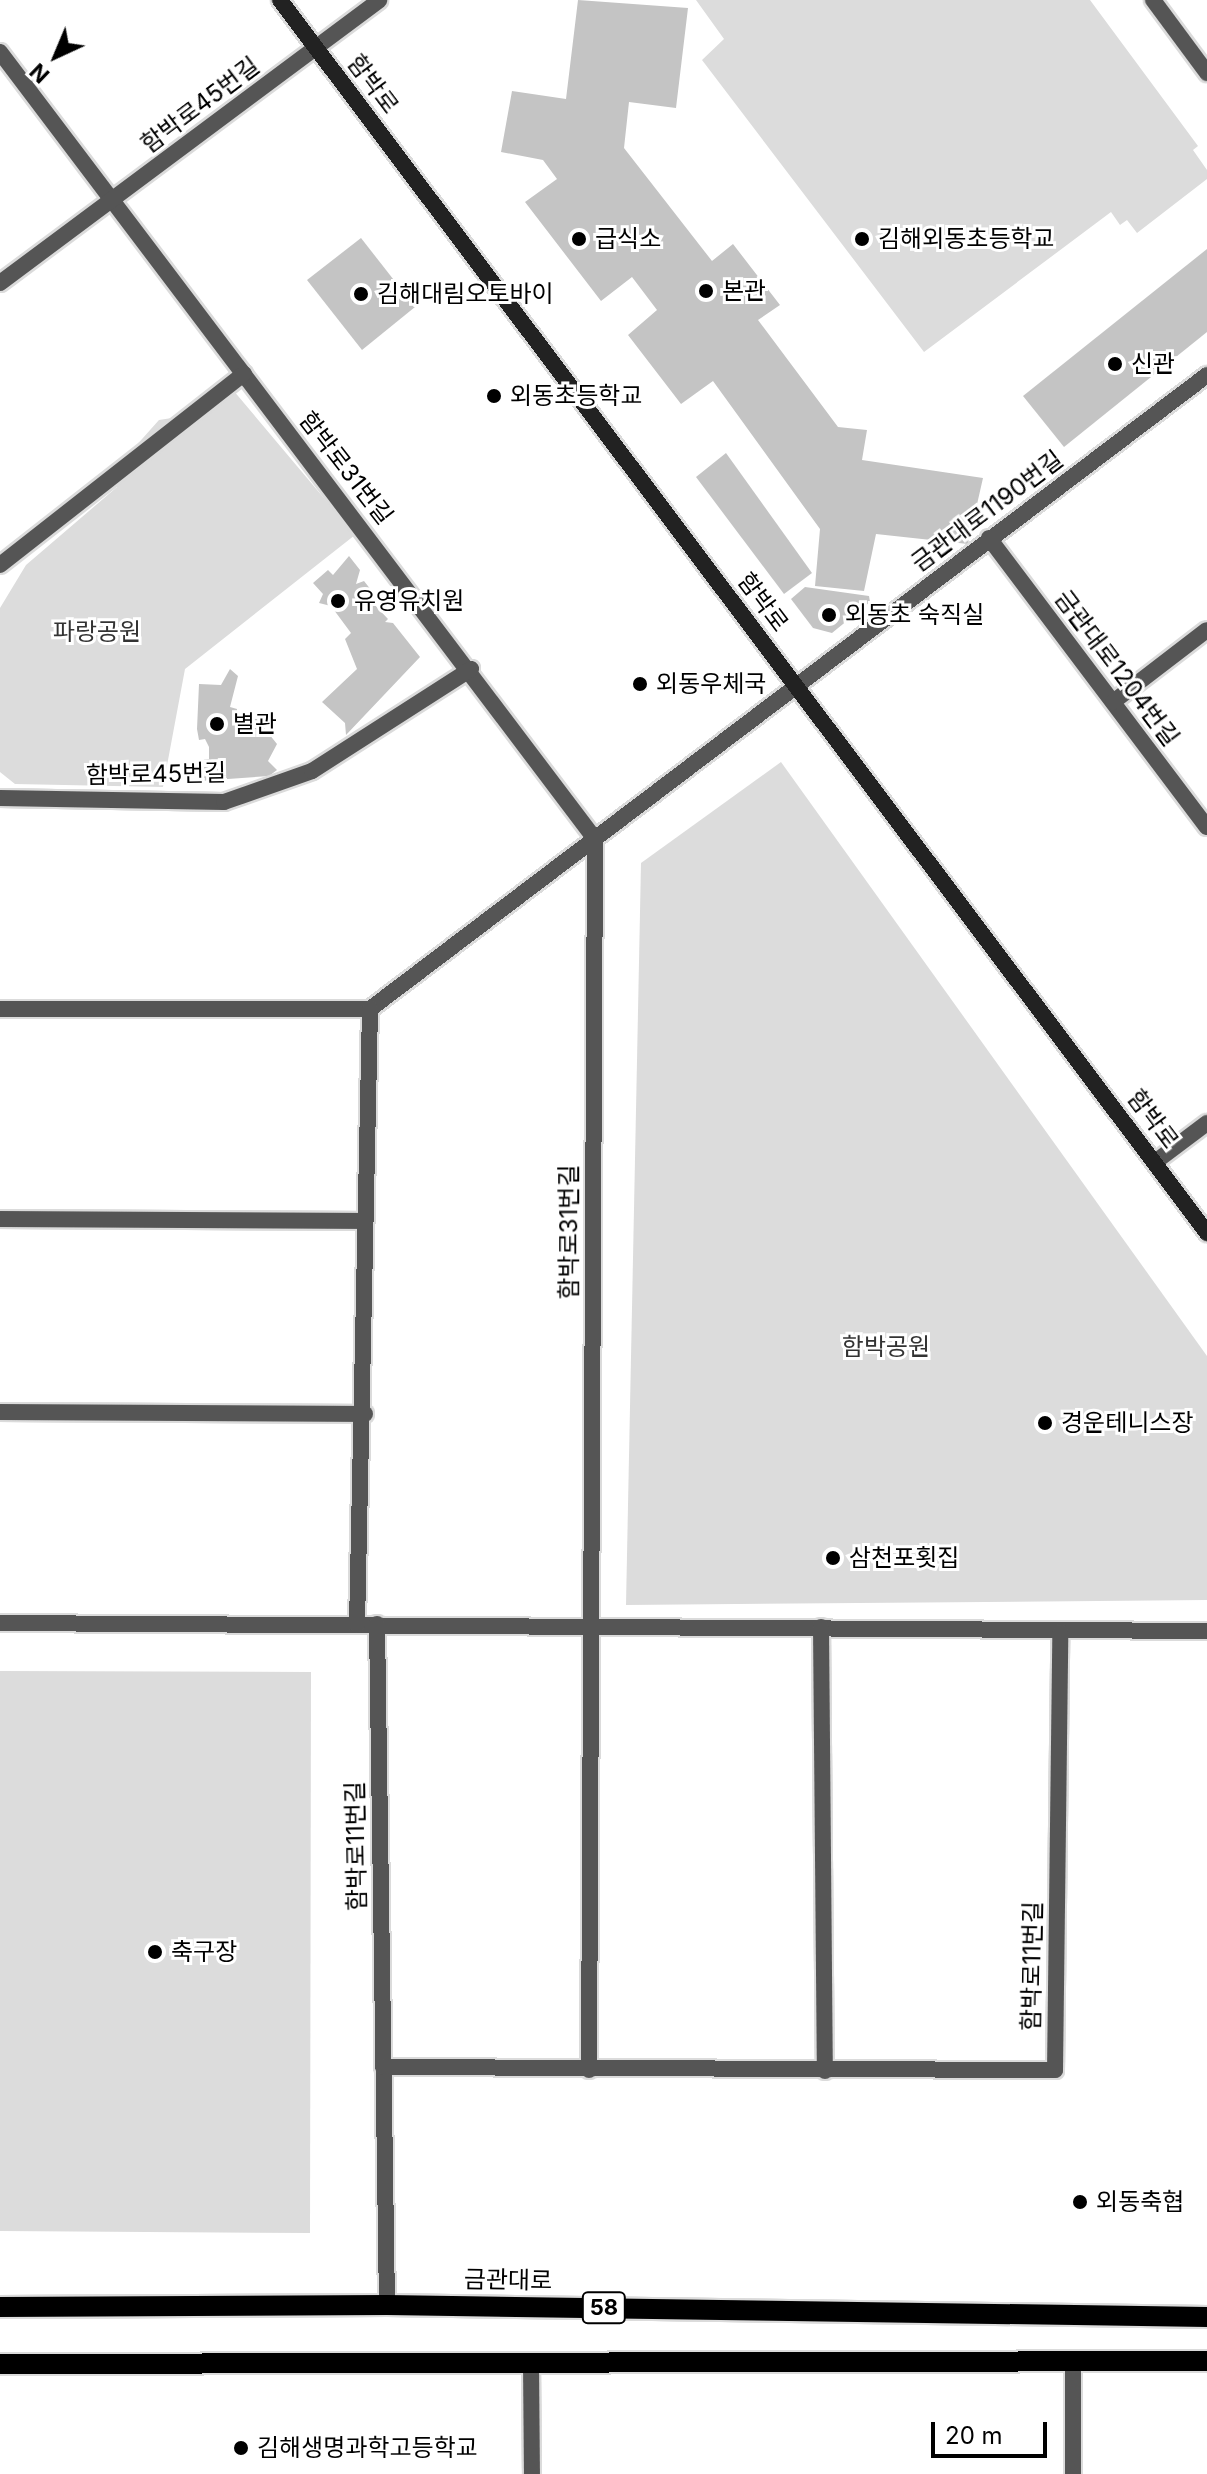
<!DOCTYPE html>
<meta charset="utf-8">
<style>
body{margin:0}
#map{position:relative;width:1207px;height:2474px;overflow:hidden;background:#fff;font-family:Inter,"Noto Sans KR",sans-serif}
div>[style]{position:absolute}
.green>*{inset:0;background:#dcdcdc}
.building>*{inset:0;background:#c4c4c4}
.roads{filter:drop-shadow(2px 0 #dbdbdb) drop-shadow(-2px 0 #dbdbdb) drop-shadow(0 2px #dbdbdb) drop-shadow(0 -2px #dbdbdb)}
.street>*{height:16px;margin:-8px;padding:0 8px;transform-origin:8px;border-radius:8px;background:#555}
.secondary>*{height:16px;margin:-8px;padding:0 8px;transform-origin:8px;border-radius:8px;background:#222}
.primary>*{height:20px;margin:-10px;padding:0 10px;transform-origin:10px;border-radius:10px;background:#000}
.dots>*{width:22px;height:22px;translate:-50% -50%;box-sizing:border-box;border:4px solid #fff;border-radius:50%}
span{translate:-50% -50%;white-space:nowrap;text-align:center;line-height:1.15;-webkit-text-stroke:6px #fff;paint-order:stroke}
.shield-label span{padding:2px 6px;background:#fff;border:2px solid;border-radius:6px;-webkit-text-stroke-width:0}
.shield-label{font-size:22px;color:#000;font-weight:700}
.street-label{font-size:24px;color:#000}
.poi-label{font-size:24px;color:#000}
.left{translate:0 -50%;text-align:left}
.park-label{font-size:24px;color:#333}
.north{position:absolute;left:16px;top:16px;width:80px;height:80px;-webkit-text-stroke:6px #fff;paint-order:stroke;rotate:224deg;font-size:22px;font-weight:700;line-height:32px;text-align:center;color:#000}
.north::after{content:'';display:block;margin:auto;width:28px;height:36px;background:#000;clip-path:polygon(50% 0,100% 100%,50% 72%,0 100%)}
.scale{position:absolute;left:931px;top:2422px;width:116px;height:36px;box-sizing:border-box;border:4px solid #000;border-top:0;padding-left:10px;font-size:24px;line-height:28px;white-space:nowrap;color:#000;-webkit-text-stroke:6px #fff;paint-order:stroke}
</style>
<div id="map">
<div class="green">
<i style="clip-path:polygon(696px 0,1090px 0,1198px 146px,1193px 150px,1207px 170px,1207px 179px,1137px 233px,1127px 220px,1120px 225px,1111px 212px,924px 352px,702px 60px,724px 39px)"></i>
<i style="clip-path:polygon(233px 390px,355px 535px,185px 669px,163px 787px,15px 784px,0 772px,0 608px,26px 565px,117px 487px,109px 476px,159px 420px,191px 415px)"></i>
<i style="clip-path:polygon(781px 762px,1207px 1356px,1207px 1600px,626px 1605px,641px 863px)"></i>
<i style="clip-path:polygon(0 1671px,311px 1672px,310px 2233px,0 2231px)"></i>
</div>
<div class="building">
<i style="clip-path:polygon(578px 0,688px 8px,676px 108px,629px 102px,624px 148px,712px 261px,733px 244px,780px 305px,758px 320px,838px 427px,867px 430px,862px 460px,983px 478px,968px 544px,876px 534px,864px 591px,815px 586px,820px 529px,713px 381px,681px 404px,628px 335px,657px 310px,632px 277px,601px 301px,525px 202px,557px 179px,543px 160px,501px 152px,512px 91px,566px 99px)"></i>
<i style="clip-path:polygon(361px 238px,415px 307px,362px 350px,307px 280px)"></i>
<i style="clip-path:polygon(1207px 249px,1207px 332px,1064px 447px,1023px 396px)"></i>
<i style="clip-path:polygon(726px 453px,812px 573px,784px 594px,696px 477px)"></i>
<i style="clip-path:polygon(349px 556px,360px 570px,356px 584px,364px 581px,375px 595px,371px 601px,388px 619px,385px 622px,393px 623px,420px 657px,346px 735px,345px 723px,322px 702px,357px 669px,345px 639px,351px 633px,331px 606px,319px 603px,323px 594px,313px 583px,328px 570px,333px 575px)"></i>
<i style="clip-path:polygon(805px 587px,869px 596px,870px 602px,832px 633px,813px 628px,791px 599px)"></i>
<i style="clip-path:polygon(230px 669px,238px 676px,230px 707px,237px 709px,236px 726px,242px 730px,248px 718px,257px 719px,277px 744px,268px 761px,277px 770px,269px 776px,200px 781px,198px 760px,209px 759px,209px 747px,205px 739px,199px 740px,197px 729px,199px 684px,221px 685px)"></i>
</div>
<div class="roads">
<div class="street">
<i style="left:1153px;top:0;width:91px;rotate:53.5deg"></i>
<i style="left:0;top:52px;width:987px;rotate:52.91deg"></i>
<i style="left:595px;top:839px;width:1231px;rotate:90.28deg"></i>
<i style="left:0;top:283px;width:473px;rotate:-36.7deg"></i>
<i style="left:989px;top:538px;width:362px;rotate:53deg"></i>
<i style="left:0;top:565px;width:310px;rotate:-38.1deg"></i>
<i style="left:1113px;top:702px;width:118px;rotate:-37.5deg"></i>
<i style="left:0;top:798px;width:224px;rotate:1deg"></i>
<i style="left:224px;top:802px;width:93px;rotate:-19.4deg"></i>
<i style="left:312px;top:771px;width:189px;rotate:-32.7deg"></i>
<i style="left:0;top:1009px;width:370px"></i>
<i style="left:370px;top:1009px;width:1050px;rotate:-37.14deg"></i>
<i style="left:1155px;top:1162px;width:65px;rotate:-36.9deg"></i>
<i style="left:0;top:1219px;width:365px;rotate:0.3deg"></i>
<i style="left:0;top:1412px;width:365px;rotate:0.3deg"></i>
<i style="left:0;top:1623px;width:1207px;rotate:0.38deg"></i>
<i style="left:377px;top:1624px;width:681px;rotate:89.16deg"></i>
<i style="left:357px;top:1625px;width:616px;rotate:-88.79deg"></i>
<i style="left:821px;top:1627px;width:444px;rotate:89.5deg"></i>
<i style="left:383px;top:2067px;width:672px;rotate:0.26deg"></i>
<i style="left:1055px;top:2070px;width:438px;rotate:-89.3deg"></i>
<i style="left:531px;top:2364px;width:110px;rotate:89.5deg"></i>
<i style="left:1073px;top:2474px;width:113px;rotate:-90deg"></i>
</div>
<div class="secondary">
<i style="left:280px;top:0;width:1543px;rotate:53.06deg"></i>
</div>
<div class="primary">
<i style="left:0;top:2307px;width:387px;rotate:-0.3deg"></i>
<i style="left:387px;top:2305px;width:820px;rotate:0.84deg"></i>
<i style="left:0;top:2364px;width:1207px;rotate:-0.14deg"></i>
</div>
</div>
<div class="dots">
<i style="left:579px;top:239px;background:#000"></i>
<i style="left:862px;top:239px;background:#000"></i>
<i style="left:706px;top:291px;background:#000"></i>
<i style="left:361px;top:294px;background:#000"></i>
<i style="left:1115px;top:364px;background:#000"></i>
<i style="left:494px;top:396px;background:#000"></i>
<i style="left:338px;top:601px;background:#000"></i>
<i style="left:829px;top:615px;background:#000"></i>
<i style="left:640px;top:684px;background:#000"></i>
<i style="left:217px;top:724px;background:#000"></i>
<i style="left:1045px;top:1423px;background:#000"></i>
<i style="left:833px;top:1558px;background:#000"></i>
<i style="left:155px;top:1952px;background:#000"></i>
<i style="left:1080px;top:2202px;background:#000"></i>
<i style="left:241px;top:2448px;background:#000"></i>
</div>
<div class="shield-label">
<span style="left:604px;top:2308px">58</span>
</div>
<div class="street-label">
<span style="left:373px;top:84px;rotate:53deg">함박로</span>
<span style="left:200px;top:105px;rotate:-37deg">함박로45번길</span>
<span style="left:346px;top:468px;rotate:52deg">함박로31번길</span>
<span style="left:987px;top:511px;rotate:-37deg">금관대로1190번길</span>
<span style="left:763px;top:602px;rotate:53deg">함박로</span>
<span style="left:1117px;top:668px;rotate:53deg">금관대로1204번길</span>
<span style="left:156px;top:774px;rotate:-1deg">함박로45번길</span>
<span style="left:1153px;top:1119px;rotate:53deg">함박로</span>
<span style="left:569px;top:1232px;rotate:-90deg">함박로31번길</span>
<span style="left:356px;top:1846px;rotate:-91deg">함박로11번길</span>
<span style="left:1032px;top:1966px;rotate:-89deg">함박로11번길</span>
<span style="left:508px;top:2280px;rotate:1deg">금관대로</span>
</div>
<div class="poi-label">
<span class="left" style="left:595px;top:239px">급식소</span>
<span class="left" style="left:878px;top:239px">김해외동초등학교</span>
<span class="left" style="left:722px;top:291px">본관</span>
<span class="left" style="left:377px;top:294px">김해대림오토바이</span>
<span class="left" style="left:1131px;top:364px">신관</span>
<span class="left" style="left:510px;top:396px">외동초등학교</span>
<span class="left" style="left:354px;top:601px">유영유치원</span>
<span class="left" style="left:845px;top:615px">외동초 숙직실</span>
<span class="left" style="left:656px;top:684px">외동우체국</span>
<span class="left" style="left:233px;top:724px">별관</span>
<span class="left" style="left:1061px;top:1423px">경운테니스장</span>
<span class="left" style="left:849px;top:1558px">삼천포횟집</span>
<span class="left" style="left:171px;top:1952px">축구장</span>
<span class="left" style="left:1096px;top:2202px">외동축협</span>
<span class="left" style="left:257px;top:2448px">김해생명과학고등학교</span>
</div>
<div class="park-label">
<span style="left:97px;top:632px">파랑공원</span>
<span style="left:886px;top:1347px">함박공원</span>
</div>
<div class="north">N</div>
<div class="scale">20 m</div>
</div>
